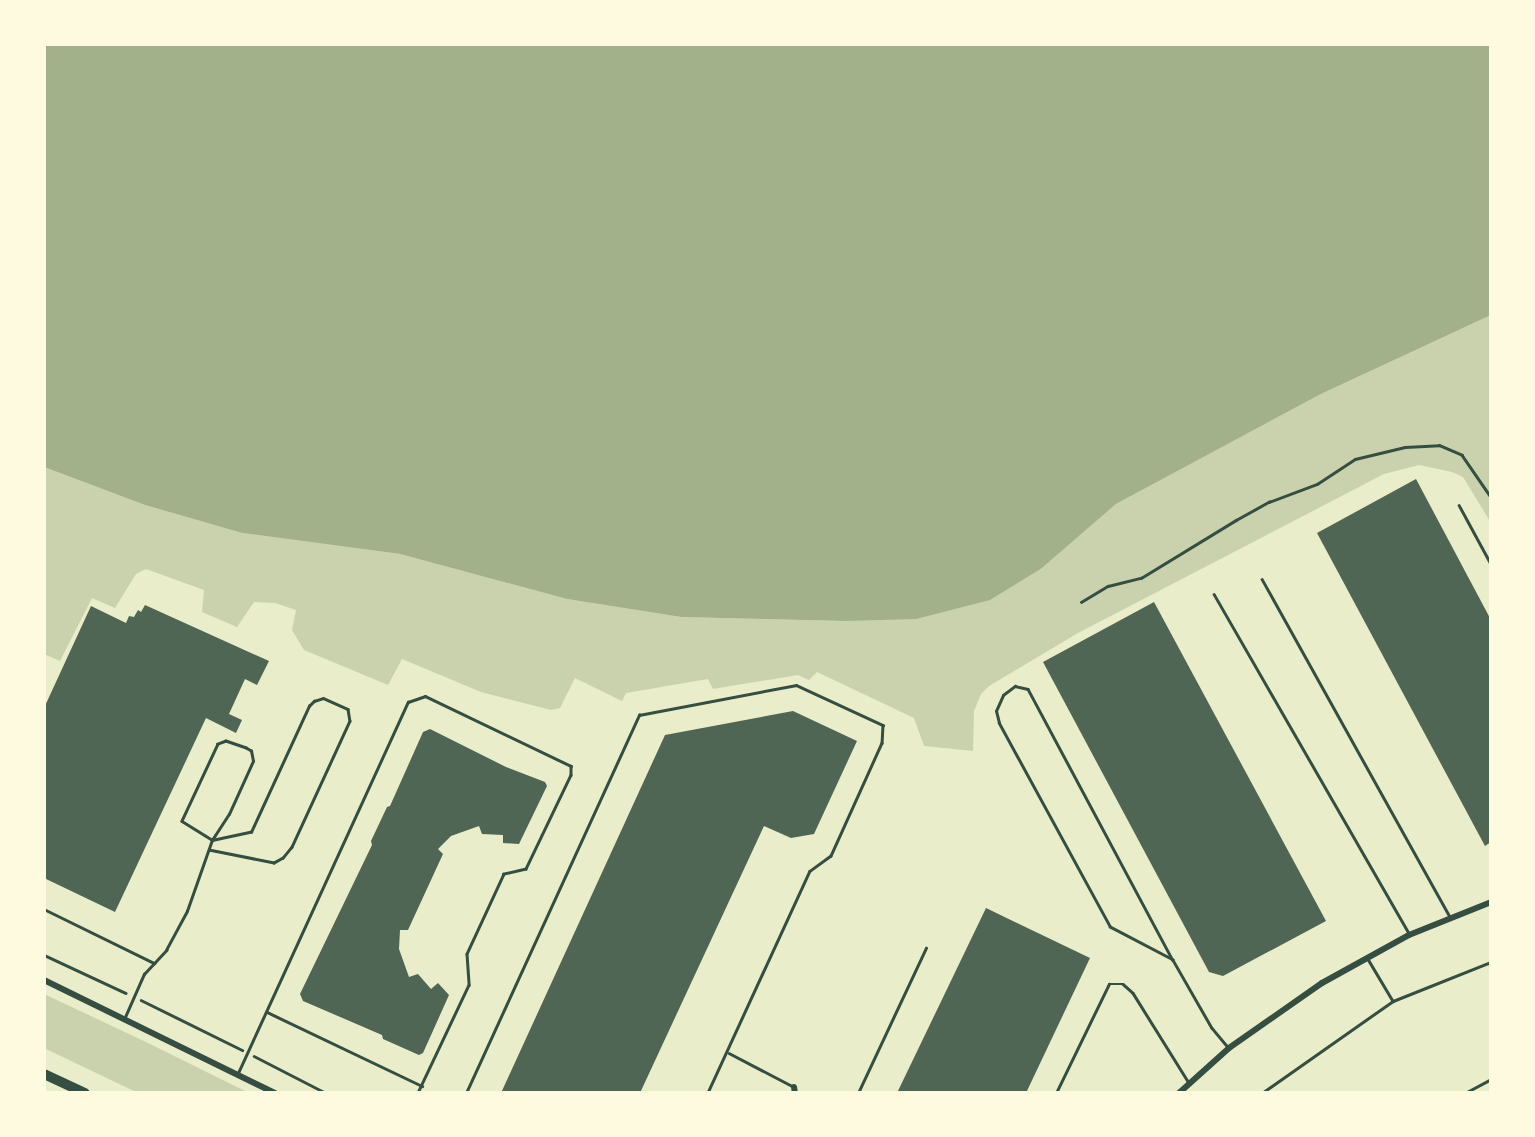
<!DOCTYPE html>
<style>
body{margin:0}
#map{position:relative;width:1535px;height:1137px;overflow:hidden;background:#e9edc9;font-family:Barlow,sans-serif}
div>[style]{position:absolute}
.green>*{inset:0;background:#cad2ad}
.water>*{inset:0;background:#a3b18a}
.building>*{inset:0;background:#4f6655}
.path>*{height:2.5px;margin:-1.25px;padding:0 1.25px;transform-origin:1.25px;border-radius:1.25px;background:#344e41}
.service>*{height:2.5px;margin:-1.25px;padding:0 1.25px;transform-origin:1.25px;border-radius:1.25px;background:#344e41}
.minor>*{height:6px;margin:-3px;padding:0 3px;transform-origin:3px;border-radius:3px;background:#344e41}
.motorway>*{height:10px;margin:-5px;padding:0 5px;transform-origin:5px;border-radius:5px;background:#344e41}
span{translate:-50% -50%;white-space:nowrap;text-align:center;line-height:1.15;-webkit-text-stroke:7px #fefae0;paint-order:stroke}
.frame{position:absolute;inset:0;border:46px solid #fefae0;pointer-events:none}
</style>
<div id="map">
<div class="green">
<i style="clip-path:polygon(1491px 315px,1491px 523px,1463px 477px,1452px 472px,1419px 465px,1384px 474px,1078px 633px,989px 686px,981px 694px,974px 711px,973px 751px,924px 746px,914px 718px,817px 672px,809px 680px,798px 675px,713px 689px,708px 679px,626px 693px,622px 701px,575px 678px,560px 708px,551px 710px,481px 692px,402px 659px,388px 685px,304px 650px,292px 630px,296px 610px,275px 603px,254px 602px,237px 627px,202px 612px,204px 590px,146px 569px,136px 574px,115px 608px,92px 598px,60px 661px,44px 654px,44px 467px,145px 505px,242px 533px,400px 554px,567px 599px,681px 617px,845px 621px,1042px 568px,1116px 504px,1321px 394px)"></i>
<i style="clip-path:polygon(44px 994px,146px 1042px,249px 1093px,138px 1093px,44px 1048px)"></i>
</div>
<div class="water">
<i style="clip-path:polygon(44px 44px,1491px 44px,1491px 315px,1321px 394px,1116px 504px,1042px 568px,990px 600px,916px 619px,845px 621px,681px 617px,567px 599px,400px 554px,242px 533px,145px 505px,44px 467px)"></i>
</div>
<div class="building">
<i style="clip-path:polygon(1416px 479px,1491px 620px,1491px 842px,1485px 846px,1317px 533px)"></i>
<i style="clip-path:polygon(1154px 602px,1326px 921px,1223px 976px,1209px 972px,1043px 662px)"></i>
<i style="clip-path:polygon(145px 605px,269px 661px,257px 685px,245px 679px,229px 714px,242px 720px,236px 733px,206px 718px,115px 912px,44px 878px,44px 708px,91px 606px,126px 623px,129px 616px,134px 617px,138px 610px,141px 612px)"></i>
<i style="clip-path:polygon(793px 711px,857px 741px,814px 834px,791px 838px,764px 826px,640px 1093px,501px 1093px,665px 735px)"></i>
<i style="clip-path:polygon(430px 729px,506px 767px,545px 782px,547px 786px,519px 844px,503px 843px,503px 835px,482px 834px,479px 826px,451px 836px,438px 849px,443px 854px,408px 930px,400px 930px,399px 949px,409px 977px,418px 974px,431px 989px,438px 983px,449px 995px,423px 1053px,419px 1055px,383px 1039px,382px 1035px,303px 1001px,300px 994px,372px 845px,371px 841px,387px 807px,390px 806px,423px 732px)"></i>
<i style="clip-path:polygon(986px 908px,1090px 958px,1026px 1093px,897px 1093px)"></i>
</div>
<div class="path">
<i style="left:1081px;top:602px;width:31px;rotate:-31deg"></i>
<i style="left:1108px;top:586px;width:34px;rotate:-14deg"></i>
<i style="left:1141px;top:578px;width:111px;rotate:-31.4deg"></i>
<i style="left:1236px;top:520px;width:38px;rotate:-29deg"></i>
<i style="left:1269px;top:502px;width:51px;rotate:-20.6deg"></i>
<i style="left:1317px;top:484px;width:45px;rotate:-33.3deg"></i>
<i style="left:1355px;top:459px;width:51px;rotate:-13.5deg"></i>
<i style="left:1405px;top:447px;width:34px;rotate:-3deg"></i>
<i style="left:1439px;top:445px;width:25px;rotate:23deg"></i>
<i style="left:1462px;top:455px;width:51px;rotate:55.4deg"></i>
<i style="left:44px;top:955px;width:90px;rotate:24.9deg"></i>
<i style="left:141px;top:1000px;width:113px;rotate:26.3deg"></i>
<i style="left:254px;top:1056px;width:81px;rotate:27.2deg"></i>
</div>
<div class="service">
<i style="left:1459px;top:505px;width:67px;rotate:61.5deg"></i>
<i style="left:1262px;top:579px;width:387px;rotate:60.9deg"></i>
<i style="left:1214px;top:594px;width:390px;rotate:60.1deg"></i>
<i style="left:44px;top:909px;width:123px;rotate:26.1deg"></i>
<i style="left:1368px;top:959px;width:49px;rotate:59.2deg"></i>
<i style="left:1173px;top:960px;width:71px;rotate:-152.4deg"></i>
<i style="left:1110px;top:927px;width:232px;rotate:-118.6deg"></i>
<i style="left:999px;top:723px;width:12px;rotate:-104deg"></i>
<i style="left:996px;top:711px;width:17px;rotate:-66deg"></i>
<i style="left:1003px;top:695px;width:15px;rotate:-37deg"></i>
<i style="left:1015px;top:686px;width:13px;rotate:13deg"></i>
<i style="left:1028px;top:689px;width:307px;rotate:61.9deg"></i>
<i style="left:1173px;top:960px;width:78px;rotate:60.2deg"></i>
<i style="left:1212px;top:1028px;width:26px;rotate:50deg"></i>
<i style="left:267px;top:1012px;width:172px;rotate:25.5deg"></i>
<i style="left:125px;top:1017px;width:47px;rotate:-66.2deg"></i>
<i style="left:144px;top:974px;width:33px;rotate:-47deg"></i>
<i style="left:166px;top:950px;width:44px;rotate:-61.7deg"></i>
<i style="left:187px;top:911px;width:75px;rotate:-70.6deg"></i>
<i style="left:212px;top:840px;width:31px;rotate:-57deg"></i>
<i style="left:229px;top:814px;width:58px;rotate:-65.6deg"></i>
<i style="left:253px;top:761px;width:10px;rotate:-101deg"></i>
<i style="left:251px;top:751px;width:6px;rotate:-149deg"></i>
<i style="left:246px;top:748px;width:21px;rotate:-161deg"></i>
<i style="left:226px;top:741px;width:9px;rotate:159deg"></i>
<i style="left:218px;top:744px;width:85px;rotate:115.1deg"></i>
<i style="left:182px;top:821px;width:36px;rotate:32deg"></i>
<i style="left:212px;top:840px;width:40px;rotate:-12deg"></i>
<i style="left:251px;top:832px;width:139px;rotate:-65.3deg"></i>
<i style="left:309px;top:706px;width:7px;rotate:-45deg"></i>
<i style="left:314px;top:701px;width:9px;rotate:-18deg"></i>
<i style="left:323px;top:698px;width:27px;rotate:24deg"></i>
<i style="left:348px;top:709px;width:12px;rotate:81deg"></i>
<i style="left:350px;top:721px;width:139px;rotate:114.7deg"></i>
<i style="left:292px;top:847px;width:14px;rotate:129deg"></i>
<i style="left:283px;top:858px;width:10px;rotate:151deg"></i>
<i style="left:274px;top:863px;width:66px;rotate:-168.7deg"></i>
<i style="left:729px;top:1053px;width:73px;rotate:27.6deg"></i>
<i style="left:238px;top:1073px;width:408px;rotate:-65.4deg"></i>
<i style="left:408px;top:702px;width:18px;rotate:-19deg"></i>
<i style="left:425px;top:696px;width:162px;rotate:25.6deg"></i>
<i style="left:571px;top:766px;width:9px;rotate:90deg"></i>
<i style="left:571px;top:775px;width:104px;rotate:115.6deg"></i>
<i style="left:526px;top:869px;width:23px;rotate:167deg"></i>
<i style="left:504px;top:874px;width:88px;rotate:114.8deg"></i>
<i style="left:467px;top:954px;width:31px;rotate:86deg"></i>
<i style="left:469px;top:985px;width:119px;rotate:115.3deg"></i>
<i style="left:466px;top:1093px;width:416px;rotate:-65.4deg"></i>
<i style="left:639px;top:715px;width:160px;rotate:-10.8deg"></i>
<i style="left:796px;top:685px;width:96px;rotate:24.7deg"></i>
<i style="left:883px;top:725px;width:18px;rotate:93deg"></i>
<i style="left:882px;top:743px;width:124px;rotate:114.3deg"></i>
<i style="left:831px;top:856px;width:26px;rotate:144deg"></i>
<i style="left:810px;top:871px;width:244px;rotate:114.7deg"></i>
<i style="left:858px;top:1093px;width:160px;rotate:-64.9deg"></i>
<i style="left:1056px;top:1093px;width:121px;rotate:-64.1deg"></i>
<i style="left:1109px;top:984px;width:14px"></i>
<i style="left:1123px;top:984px;width:13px;rotate:42deg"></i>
<i style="left:1133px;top:993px;width:106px;rotate:58.1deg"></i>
<i style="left:1262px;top:1093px;width:160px;rotate:-35.1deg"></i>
<i style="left:1393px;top:1001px;width:105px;rotate:-21.7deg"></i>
<i style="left:1465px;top:1093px;width:30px;rotate:-28deg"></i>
</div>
<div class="minor">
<i style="left:44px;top:980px;width:257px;rotate:26.1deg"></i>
<i style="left:794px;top:1087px;width:6px;rotate:81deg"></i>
<i style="left:1179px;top:1093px;width:67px;rotate:-42deg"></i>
<i style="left:1229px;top:1048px;width:113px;rotate:-35deg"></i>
<i style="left:1322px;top:983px;width:99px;rotate:-28.9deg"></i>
<i style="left:1409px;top:935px;width:88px;rotate:-21.9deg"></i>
</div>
<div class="motorway">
<i style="left:44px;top:1074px;width:45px;rotate:24.9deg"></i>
</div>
<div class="frame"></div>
</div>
